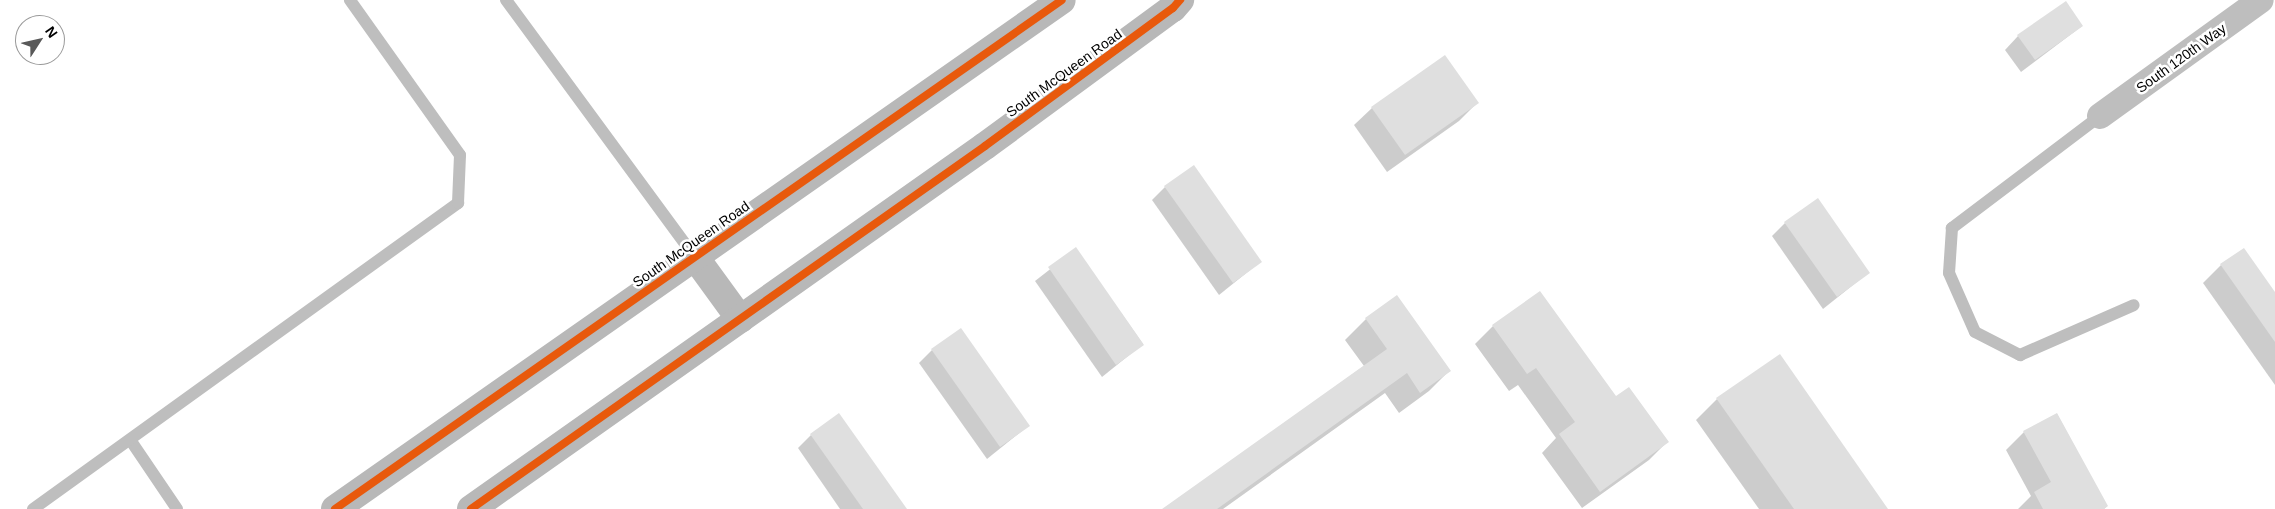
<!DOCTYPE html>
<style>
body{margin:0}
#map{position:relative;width:2275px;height:509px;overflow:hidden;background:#fff;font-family:Helvetica,sans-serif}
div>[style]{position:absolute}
.shadow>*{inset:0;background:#0003}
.building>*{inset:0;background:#dfdfdf}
.lane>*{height:12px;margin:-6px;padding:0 6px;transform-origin:6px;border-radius:6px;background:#bebebe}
.street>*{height:26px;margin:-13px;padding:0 13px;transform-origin:13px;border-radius:13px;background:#bebebe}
.secondary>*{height:28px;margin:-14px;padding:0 14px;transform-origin:14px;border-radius:14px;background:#b8b8b8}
.cycleway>*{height:8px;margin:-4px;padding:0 4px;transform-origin:4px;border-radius:4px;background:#e8590c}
span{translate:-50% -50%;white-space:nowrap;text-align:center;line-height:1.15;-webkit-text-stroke:5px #fff;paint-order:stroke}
.street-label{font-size:14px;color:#000}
.north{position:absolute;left:15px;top:15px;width:50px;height:50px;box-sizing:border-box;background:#fff;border:1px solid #999;border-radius:50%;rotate:55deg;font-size:14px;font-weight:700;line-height:20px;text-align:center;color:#000}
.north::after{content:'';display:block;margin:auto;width:18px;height:22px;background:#595959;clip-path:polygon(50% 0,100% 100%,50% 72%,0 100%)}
</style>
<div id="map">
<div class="shadow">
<i style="clip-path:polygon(2082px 26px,2021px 72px,2005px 50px,2018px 36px)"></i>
<i style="clip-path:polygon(1477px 103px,1459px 121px,1387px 172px,1354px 125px,1372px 108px)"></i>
<i style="clip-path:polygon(1165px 187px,1260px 262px,1219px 295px,1152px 200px)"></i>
<i style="clip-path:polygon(1785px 223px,1868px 273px,1823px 309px,1772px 236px)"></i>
<i style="clip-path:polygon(1076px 249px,1143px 344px,1102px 377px,1035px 281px)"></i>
<i style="clip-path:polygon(2221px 265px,2275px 294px,2275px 385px,2203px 283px)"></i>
<i style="clip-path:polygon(1396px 297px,1449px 371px,1429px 391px,1399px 413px,1385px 393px,1223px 509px,1165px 509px,1364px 366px,1345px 340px,1366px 319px)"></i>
<i style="clip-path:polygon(1493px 326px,1615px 398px,1667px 442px,1649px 460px,1582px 508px,1542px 453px,1556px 438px,1518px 385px,1509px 391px,1475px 344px)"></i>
<i style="clip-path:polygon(932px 350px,1028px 426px,987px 459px,919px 363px)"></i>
<i style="clip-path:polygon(1717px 399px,1887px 509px,1759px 509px,1696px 420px)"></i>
<i style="clip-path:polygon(2057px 414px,2107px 506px,2104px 509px,2018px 509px,2031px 496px,2006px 450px,2024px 432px)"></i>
<i style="clip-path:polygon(811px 435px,905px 509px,840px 509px,798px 448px)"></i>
</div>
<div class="building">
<i style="clip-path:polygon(2066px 1px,2083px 26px,2035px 60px,2017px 35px)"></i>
<i style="clip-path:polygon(1445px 55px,1479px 103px,1405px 155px,1371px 107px)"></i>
<i style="clip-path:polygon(1194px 165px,1262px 262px,1233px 283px,1164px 186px)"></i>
<i style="clip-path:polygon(1818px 198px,1870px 273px,1837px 297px,1784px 222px)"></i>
<i style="clip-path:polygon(1076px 247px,1144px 345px,1116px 365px,1048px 267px)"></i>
<i style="clip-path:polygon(2244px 248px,2275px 292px,2275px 342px,2220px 264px)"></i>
<i style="clip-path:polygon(1540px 291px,1616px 396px,1629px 387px,1669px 442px,1600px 492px,1559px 434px,1575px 422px,1536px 368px,1527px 374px,1492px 325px)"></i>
<i style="clip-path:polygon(1397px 295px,1451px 371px,1420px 393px,1407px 373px,1217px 509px,1162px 509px,1387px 349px,1365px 318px)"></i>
<i style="clip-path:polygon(961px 328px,1030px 426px,1000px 447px,931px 349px)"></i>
<i style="clip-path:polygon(1780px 354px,1888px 509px,1794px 509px,1716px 398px)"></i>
<i style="clip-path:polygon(839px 413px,907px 509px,863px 509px,810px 434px)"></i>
<i style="clip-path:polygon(2057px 413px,2108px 506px,2104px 509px,2043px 509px,2034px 492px,2051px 482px,2023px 431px)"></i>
</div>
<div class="lane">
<i style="left:506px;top:0;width:319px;rotate:53.7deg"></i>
<i style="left:2100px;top:116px;width:186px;rotate:142.9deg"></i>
<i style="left:1952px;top:228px;width:45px;rotate:93.8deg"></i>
<i style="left:1949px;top:273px;width:64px;rotate:66.2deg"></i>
<i style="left:1975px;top:332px;width:51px;rotate:27.1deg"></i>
<i style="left:2020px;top:355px;width:124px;rotate:-23.7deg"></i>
<i style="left:131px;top:441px;width:82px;rotate:55.9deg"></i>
<i style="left:33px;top:509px;width:524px;rotate:-35.75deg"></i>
<i style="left:458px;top:203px;width:48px;rotate:-87.6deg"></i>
<i style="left:460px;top:155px;width:190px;rotate:-125.4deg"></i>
</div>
<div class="street">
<i style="left:2100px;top:116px;width:198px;rotate:-35.8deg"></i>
</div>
<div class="secondary">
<i style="left:695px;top:257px;width:77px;rotate:54deg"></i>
<i style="left:335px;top:509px;width:887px;rotate:-35deg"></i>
<i style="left:471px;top:509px;width:629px;rotate:-35.23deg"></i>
<i style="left:985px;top:146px;width:233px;rotate:-36.3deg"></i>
<i style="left:1173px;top:8px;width:11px;rotate:-49deg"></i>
</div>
<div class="cycleway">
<i style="left:335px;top:509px;width:887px;rotate:-35deg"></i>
<i style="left:471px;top:509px;width:629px;rotate:-35.23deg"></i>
<i style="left:985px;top:146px;width:233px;rotate:-36.3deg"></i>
<i style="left:1173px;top:8px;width:11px;rotate:-49deg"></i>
</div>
<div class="street-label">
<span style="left:2181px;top:58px;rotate:-36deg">South 120th Way</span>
<span style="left:1064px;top:73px;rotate:-36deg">South McQueen Road</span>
<span style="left:691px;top:244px;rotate:-35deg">South McQueen Road</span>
</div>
<div class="north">N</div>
</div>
